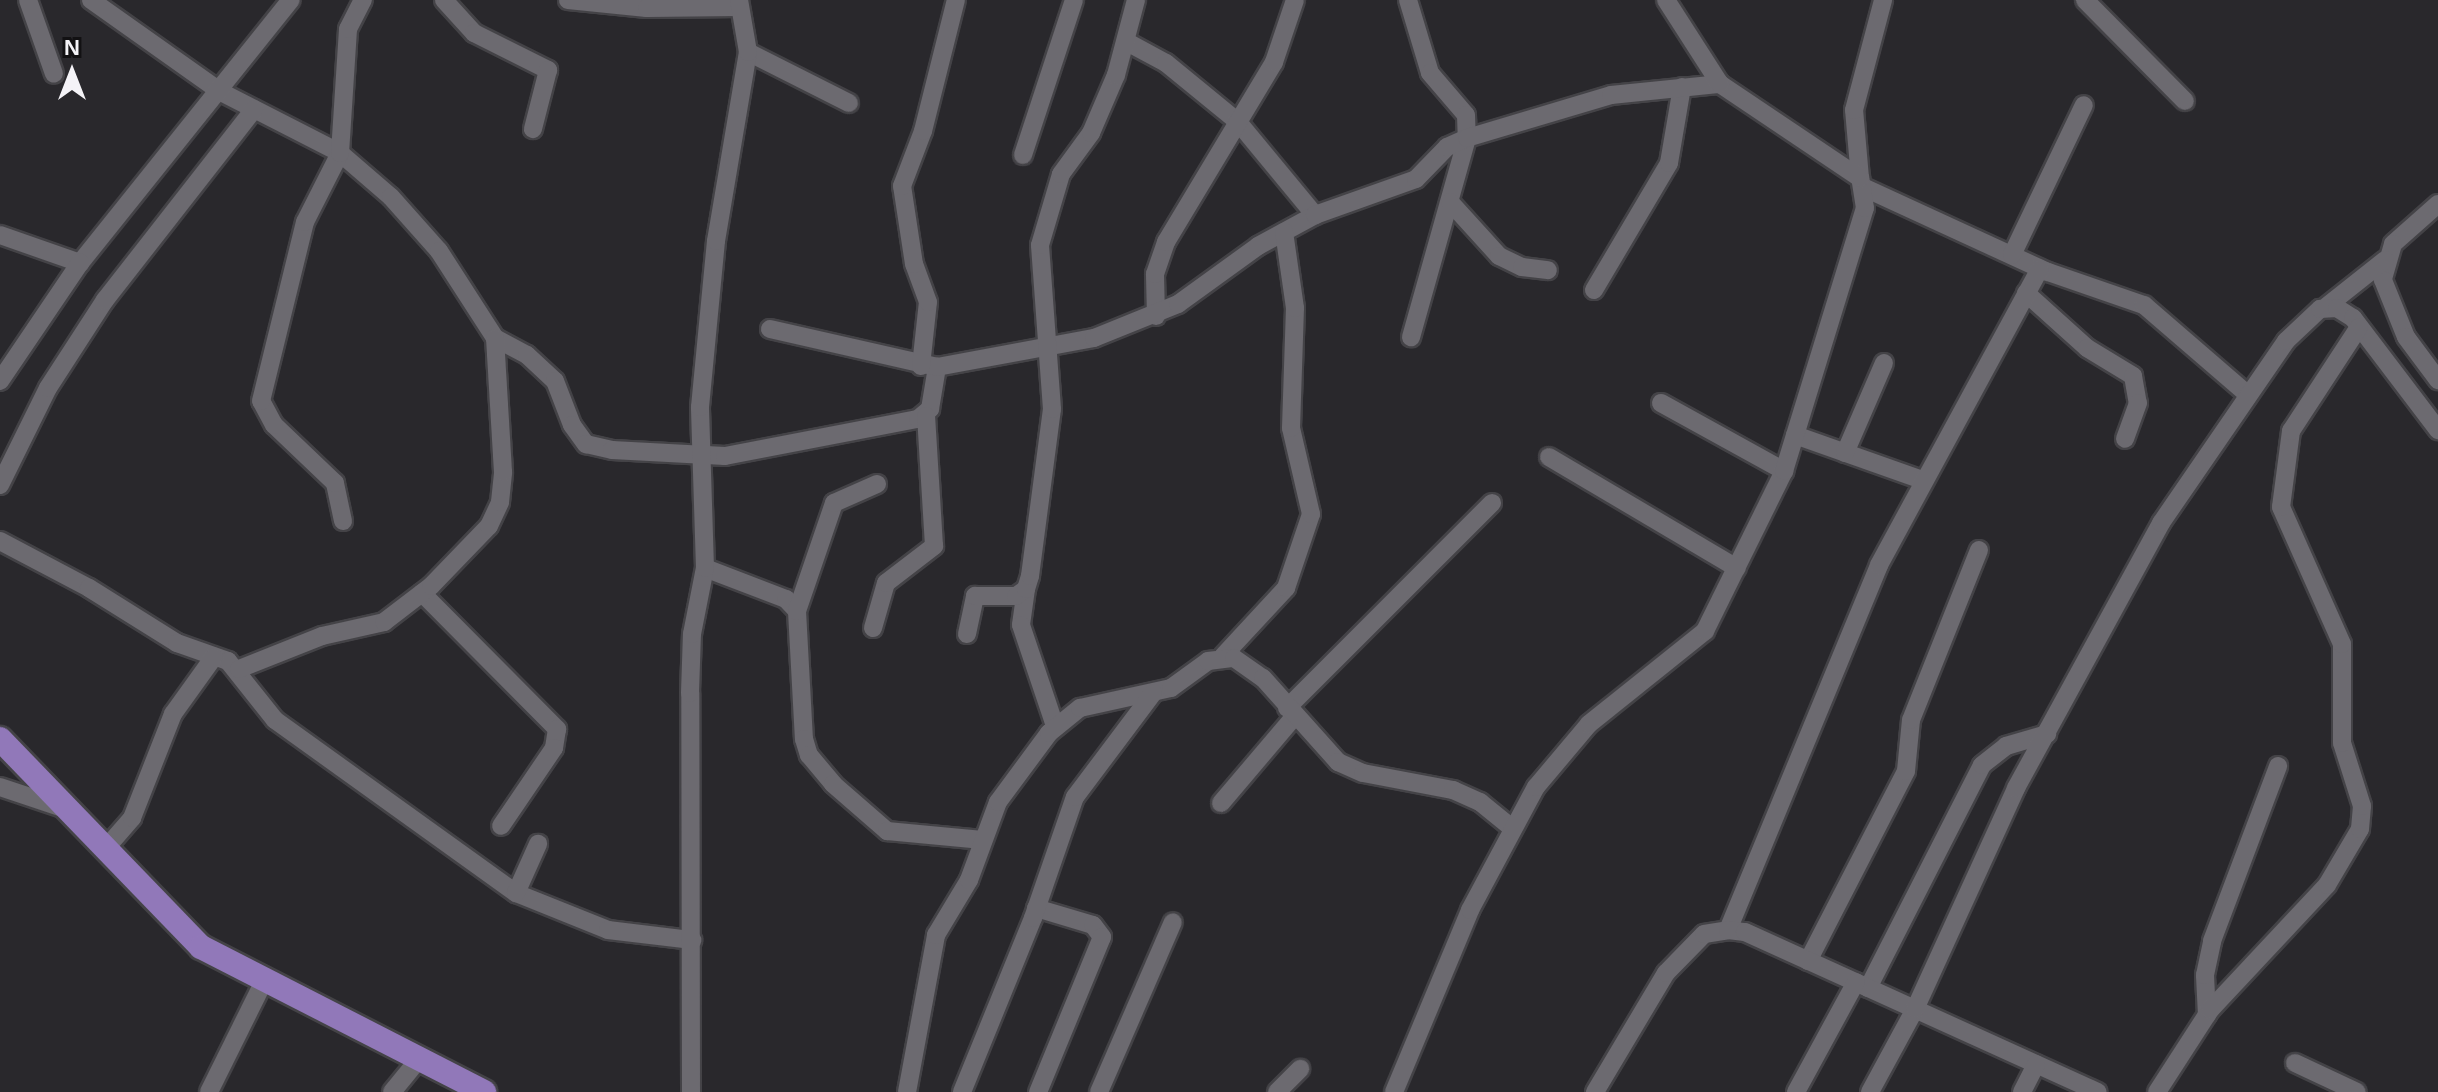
<!DOCTYPE html>
<style>
body{margin:0}
#map{position:relative;width:2438px;height:1092px;overflow:hidden;background:#29282c;font-family:Helvetica,sans-serif}
div>[style]{position:absolute}
.roads{filter:drop-shadow(2px 0 #444347) drop-shadow(-2px 0 #444347) drop-shadow(0 2px #444347) drop-shadow(0 -2px #444347)}
.minor>*{height:18px;margin:-9px;padding:0 9px;transform-origin:9px;border-radius:9px;background:#6c6a70}
.major>*{height:24px;margin:-12px;padding:0 12px;transform-origin:12px;border-radius:12px;background:#9178b9}
span{translate:-50% -50%;white-space:nowrap;text-align:center;line-height:1.15;-webkit-text-stroke:7px #121113;paint-order:stroke}
.north{position:absolute;left:32px;top:32px;width:80px;height:80px;-webkit-text-stroke:6px #121113;paint-order:stroke;rotate:0deg;font-size:22px;font-weight:700;line-height:32px;text-align:center;color:#f4f3f7}
.north::after{content:'';display:block;margin:auto;width:28px;height:36px;background:#f4f3f7;clip-path:polygon(50% 0,100% 100%,50% 72%,0 100%)}
</style>
<div id="map">
<div class="roads">
<div class="minor">
<i style="left:28px;top:0;width:78px;rotate:70.6deg"></i>
<i style="left:91px;top:0;width:159px;rotate:35.3deg"></i>
<i style="left:221px;top:92px;width:134px;rotate:27.1deg"></i>
<i style="left:340px;top:153px;width:67px;rotate:40.8deg"></i>
<i style="left:391px;top:197px;width:72px;rotate:48.4deg"></i>
<i style="left:439px;top:251px;width:103px;rotate:57.2deg"></i>
<i style="left:495px;top:338px;width:36px;rotate:28deg"></i>
<i style="left:527px;top:355px;width:38px;rotate:43deg"></i>
<i style="left:555px;top:381px;width:47px;rotate:68.9deg"></i>
<i style="left:572px;top:425px;width:24px;rotate:54deg"></i>
<i style="left:586px;top:444px;width:27px;rotate:13deg"></i>
<i style="left:612px;top:450px;width:113px;rotate:3deg"></i>
<i style="left:725px;top:456px;width:197px;rotate:-10.9deg"></i>
<i style="left:918px;top:419px;width:16px;rotate:-40deg"></i>
<i style="left:930px;top:409px;width:43px;rotate:-80.5deg"></i>
<i style="left:444px;top:0;width:45px;rotate:47.7deg"></i>
<i style="left:474px;top:33px;width:83px;rotate:26.6deg"></i>
<i style="left:548px;top:70px;width:61px;rotate:104.3deg"></i>
<i style="left:568px;top:0;width:79px;rotate:5.8deg"></i>
<i style="left:647px;top:8px;width:92px;rotate:-0.6deg"></i>
<i style="left:1408px;top:0;width:76px;rotate:73.2deg"></i>
<i style="left:1430px;top:73px;width:55px;rotate:49.4deg"></i>
<i style="left:1466px;top:115px;width:23px;rotate:88deg"></i>
<i style="left:1467px;top:138px;width:207px;rotate:105.7deg"></i>
<i style="left:2085px;top:0;width:142px;rotate:45.3deg"></i>
<i style="left:1127px;top:42px;width:44px;rotate:28.3deg"></i>
<i style="left:1166px;top:63px;width:93px;rotate:39.3deg"></i>
<i style="left:1238px;top:122px;width:121px;rotate:50.4deg"></i>
<i style="left:748px;top:52px;width:113px;rotate:26.8deg"></i>
<i style="left:1023px;top:155px;width:163px;rotate:-71.8deg"></i>
<i style="left:1860px;top:178px;width:68px;rotate:-95deg"></i>
<i style="left:1854px;top:110px;width:114px;rotate:-75.2deg"></i>
<i style="left:1865px;top:188px;width:201px;rotate:24.7deg"></i>
<i style="left:2048px;top:272px;width:102px;rotate:19deg"></i>
<i style="left:2144px;top:305px;width:136px;rotate:40.8deg"></i>
<i style="left:1450px;top:202px;width:73px;rotate:47.8deg"></i>
<i style="left:1499px;top:256px;width:25px;rotate:26deg"></i>
<i style="left:1522px;top:267px;width:26px;rotate:7deg"></i>
<i style="left:2438px;top:204px;width:60px;rotate:138.4deg"></i>
<i style="left:2393px;top:244px;width:37px;rotate:106deg"></i>
<i style="left:2383px;top:280px;width:61px;rotate:68deg"></i>
<i style="left:2406px;top:337px;width:54px;rotate:53.3deg"></i>
<i style="left:0;top:235px;width:85px;rotate:19.3deg"></i>
<i style="left:80px;top:263px;width:337px;rotate:-51.3deg"></i>
<i style="left:2012px;top:255px;width:166px;rotate:-64.4deg"></i>
<i style="left:1594px;top:290px;width:147px;rotate:-59.4deg"></i>
<i style="left:1669px;top:163px;width:77px;rotate:-80.3deg"></i>
<i style="left:2026px;top:293px;width:82px;rotate:42deg"></i>
<i style="left:2087px;top:348px;width:54px;rotate:31.3deg"></i>
<i style="left:2133px;top:376px;width:27px;rotate:80deg"></i>
<i style="left:2138px;top:403px;width:38px;rotate:110deg"></i>
<i style="left:2327px;top:306px;width:74px;rotate:-38.4deg"></i>
<i style="left:1156px;top:316px;width:42px;rotate:-91.4deg"></i>
<i style="left:1155px;top:274px;width:34px;rotate:-71deg"></i>
<i style="left:1166px;top:242px;width:210px;rotate:-59deg"></i>
<i style="left:1274px;top:62px;width:65px;rotate:-71.3deg"></i>
<i style="left:770px;top:329px;width:171px;rotate:12.8deg"></i>
<i style="left:937px;top:367px;width:160px;rotate:-10.5deg"></i>
<i style="left:1094px;top:338px;width:91px;rotate:-22deg"></i>
<i style="left:1178px;top:304px;width:99px;rotate:-35.9deg"></i>
<i style="left:1258px;top:246px;width:65px;rotate:-28.5deg"></i>
<i style="left:1315px;top:215px;width:107px;rotate:-19.6deg"></i>
<i style="left:1416px;top:179px;width:45px;rotate:-45.9deg"></i>
<i style="left:1447px;top:147px;width:22px;rotate:-24deg"></i>
<i style="left:1467px;top:138px;width:150px;rotate:-16.6deg"></i>
<i style="left:1611px;top:95px;width:110px;rotate:-5.8deg"></i>
<i style="left:921px;top:366px;width:64px;rotate:-83.8deg"></i>
<i style="left:928px;top:302px;width:40px;rotate:-110.2deg"></i>
<i style="left:914px;top:264px;width:79px;rotate:-98.7deg"></i>
<i style="left:902px;top:186px;width:59px;rotate:-69.1deg"></i>
<i style="left:923px;top:131px;width:135px;rotate:-75.9deg"></i>
<i style="left:0;top:381px;width:143px;rotate:-55.9deg"></i>
<i style="left:1661px;top:403px;width:141px;rotate:28.9deg"></i>
<i style="left:1795px;top:435px;width:135px;rotate:19.5deg"></i>
<i style="left:1845px;top:453px;width:98px;rotate:-66.6deg"></i>
<i style="left:1549px;top:457px;width:218px;rotate:30.6deg"></i>
<i style="left:0;top:485px;width:108px;rotate:-63.7deg"></i>
<i style="left:48px;top:388px;width:105px;rotate:-57.1deg"></i>
<i style="left:105px;top:300px;width:242px;rotate:-52deg"></i>
<i style="left:343px;top:521px;width:39px;rotate:-102deg"></i>
<i style="left:335px;top:483px;width:84px;rotate:-136.4deg"></i>
<i style="left:274px;top:425px;width:27px;rotate:-118deg"></i>
<i style="left:261px;top:401px;width:184px;rotate:-76.2deg"></i>
<i style="left:305px;top:222px;width:77px;rotate:-63.1deg"></i>
<i style="left:340px;top:153px;width:124px;rotate:-86.3deg"></i>
<i style="left:348px;top:29px;width:33px;rotate:-63deg"></i>
<i style="left:0;top:541px;width:101px;rotate:27.8deg"></i>
<i style="left:89px;top:588px;width:104px;rotate:32deg"></i>
<i style="left:177px;top:643px;width:54px;rotate:19.4deg"></i>
<i style="left:228px;top:661px;width:75px;rotate:51.5deg"></i>
<i style="left:275px;top:720px;width:297px;rotate:35.7deg"></i>
<i style="left:516px;top:893px;width:99px;rotate:21.9deg"></i>
<i style="left:608px;top:930px;width:85px;rotate:6.8deg"></i>
<i style="left:705px;top:568px;width:87px;rotate:20.9deg"></i>
<i style="left:786px;top:599px;width:16px;rotate:47deg"></i>
<i style="left:797px;top:611px;width:128px;rotate:86.9deg"></i>
<i style="left:804px;top:739px;width:17px;rotate:73deg"></i>
<i style="left:809px;top:755px;width:38px;rotate:50deg"></i>
<i style="left:833px;top:784px;width:72px;rotate:41deg"></i>
<i style="left:887px;top:831px;width:96px;rotate:5.4deg"></i>
<i style="left:1026px;top:589px;width:36px;rotate:98deg"></i>
<i style="left:1021px;top:625px;width:107px;rotate:71.4deg"></i>
<i style="left:422px;top:593px;width:192px;rotate:45.2deg"></i>
<i style="left:557px;top:729px;width:19px;rotate:99deg"></i>
<i style="left:554px;top:748px;width:94px;rotate:124.2deg"></i>
<i style="left:797px;top:611px;width:114px;rotate:-71.1deg"></i>
<i style="left:834px;top:503px;width:47px;rotate:-23.8deg"></i>
<i style="left:873px;top:628px;width:47px;rotate:-73.9deg"></i>
<i style="left:886px;top:583px;width:61px;rotate:-37.6deg"></i>
<i style="left:934px;top:546px;width:130px;rotate:-93.5deg"></i>
<i style="left:967px;top:634px;width:39px;rotate:-78deg"></i>
<i style="left:975px;top:596px;width:41px"></i>
<i style="left:1016px;top:596px;width:12px;rotate:-35deg"></i>
<i style="left:1026px;top:589px;width:14px;rotate:-73deg"></i>
<i style="left:1030px;top:576px;width:168px;rotate:-82.5deg"></i>
<i style="left:1052px;top:409px;width:164px;rotate:-94.2deg"></i>
<i style="left:1040px;top:245px;width:74px;rotate:-73.5deg"></i>
<i style="left:1061px;top:174px;width:51px;rotate:-53.8deg"></i>
<i style="left:1091px;top:133px;width:63px;rotate:-66.7deg"></i>
<i style="left:1116px;top:75px;width:78px;rotate:-75.1deg"></i>
<i style="left:1223px;top:656px;width:93px;rotate:-47.2deg"></i>
<i style="left:1286px;top:588px;width:78px;rotate:-71.3deg"></i>
<i style="left:1311px;top:514px;width:88px;rotate:-103.1deg"></i>
<i style="left:1291px;top:428px;width:120px;rotate:-88.1deg"></i>
<i style="left:1295px;top:308px;width:77px;rotate:-98.2deg"></i>
<i style="left:239px;top:669px;width:89px;rotate:-21.7deg"></i>
<i style="left:322px;top:636px;width:64px;rotate:-12.7deg"></i>
<i style="left:384px;top:622px;width:59px;rotate:-37.5deg"></i>
<i style="left:431px;top:586px;width:83px;rotate:-46deg"></i>
<i style="left:489px;top:526px;width:26px;rotate:-65deg"></i>
<i style="left:500px;top:502px;width:30px;rotate:-84deg"></i>
<i style="left:503px;top:472px;width:134px;rotate:-93.4deg"></i>
<i style="left:1287px;top:708px;width:290px;rotate:-45deg"></i>
<i style="left:0;top:787px;width:70px;rotate:18.4deg"></i>
<i style="left:1221px;top:803px;width:113px;rotate:-49.7deg"></i>
<i style="left:106px;top:848px;width:40px;rotate:-49deg"></i>
<i style="left:132px;top:818px;width:112px;rotate:-68.5deg"></i>
<i style="left:173px;top:714px;width:70px;rotate:-54.3deg"></i>
<i style="left:516px;top:893px;width:54px;rotate:-65.8deg"></i>
<i style="left:1036px;top:908px;width:59px;rotate:16.6deg"></i>
<i style="left:1093px;top:925px;width:15px;rotate:53deg"></i>
<i style="left:1102px;top:937px;width:168px;rotate:112.4deg"></i>
<i style="left:1728px;top:930px;width:395px;rotate:-67.5deg"></i>
<i style="left:1879px;top:565px;width:337px;rotate:-61.5deg"></i>
<i style="left:1808px;top:961px;width:214px;rotate:-62.7deg"></i>
<i style="left:1906px;top:771px;width:51px;rotate:-84.4deg"></i>
<i style="left:1911px;top:720px;width:183px;rotate:-68.2deg"></i>
<i style="left:1868px;top:988px;width:250px;rotate:-62.9deg"></i>
<i style="left:1982px;top:765px;width:31px;rotate:-38deg"></i>
<i style="left:2006px;top:746px;width:43px;rotate:-16.3deg"></i>
<i style="left:2207px;top:1015px;width:40px;rotate:-92.9deg"></i>
<i style="left:2205px;top:975px;width:35px;rotate:-78deg"></i>
<i style="left:2212px;top:941px;width:187px;rotate:-69.3deg"></i>
<i style="left:2295px;top:1063px;width:68px;rotate:25.1deg"></i>
<i style="left:209px;top:1092px;width:124px;rotate:-63.6deg"></i>
<i style="left:392px;top:1092px;width:43px;rotate:-50.7deg"></i>
<i style="left:691px;top:1092px;width:399px;rotate:-90.1deg"></i>
<i style="left:690px;top:693px;width:59px;rotate:-88.1deg"></i>
<i style="left:692px;top:634px;width:67px;rotate:-78.9deg"></i>
<i style="left:705px;top:568px;width:161px;rotate:-91.8deg"></i>
<i style="left:700px;top:407px;width:167px;rotate:-84.5deg"></i>
<i style="left:716px;top:241px;width:192px;rotate:-80.4deg"></i>
<i style="left:748px;top:52px;width:53px;rotate:-99.8deg"></i>
<i style="left:907px;top:1092px;width:160px;rotate:-79.5deg"></i>
<i style="left:936px;top:935px;width:64px;rotate:-59deg"></i>
<i style="left:969px;top:880px;width:83px;rotate:-69.6deg"></i>
<i style="left:998px;top:802px;width:86px;rotate:-53.5deg"></i>
<i style="left:1049px;top:733px;width:40px;rotate:-39deg"></i>
<i style="left:1080px;top:708px;width:93px;rotate:-12.4deg"></i>
<i style="left:1171px;top:688px;width:46px;rotate:-36.1deg"></i>
<i style="left:1208px;top:661px;width:26px;rotate:-7deg"></i>
<i style="left:1234px;top:658px;width:35px;rotate:35deg"></i>
<i style="left:1263px;top:678px;width:113px;rotate:48.2deg"></i>
<i style="left:1338px;top:762px;width:27px;rotate:24deg"></i>
<i style="left:1363px;top:773px;width:92px;rotate:10.7deg"></i>
<i style="left:1453px;top:790px;width:30px;rotate:24deg"></i>
<i style="left:1480px;top:802px;width:40px;rotate:39deg"></i>
<i style="left:962px;top:1092px;width:188px;rotate:-67.8deg"></i>
<i style="left:1033px;top:918px;width:128px;rotate:-70.9deg"></i>
<i style="left:1075px;top:797px;width:130px;rotate:-53.1deg"></i>
<i style="left:1099px;top:1092px;width:185px;rotate:-66.5deg"></i>
<i style="left:1277px;top:1092px;width:33px;rotate:-45deg"></i>
<i style="left:1394px;top:1092px;width:197px;rotate:-67.3deg"></i>
<i style="left:1470px;top:910px;width:140px;rotate:-61.8deg"></i>
<i style="left:1536px;top:787px;width:82px;rotate:-49.9deg"></i>
<i style="left:1589px;top:724px;width:149px;rotate:-38.7deg"></i>
<i style="left:1705px;top:631px;width:178px;rotate:-63.7deg"></i>
<i style="left:1784px;top:471px;width:275px;rotate:-72.9deg"></i>
<i style="left:1865px;top:208px;width:30px;rotate:-99deg"></i>
<i style="left:1860px;top:178px;width:169px;rotate:-146.1deg"></i>
<i style="left:1720px;top:84px;width:100px;rotate:-122.7deg"></i>
<i style="left:1595px;top:1092px;width:139px;rotate:-59.2deg"></i>
<i style="left:1666px;top:973px;width:54px;rotate:-45.7deg"></i>
<i style="left:1704px;top:934px;width:24px;rotate:-9deg"></i>
<i style="left:1728px;top:930px;width:17px;rotate:7deg"></i>
<i style="left:1745px;top:932px;width:387px;rotate:24.4deg"></i>
<i style="left:1796px;top:1092px;width:125px;rotate:-61.4deg"></i>
<i style="left:1870px;top:1092px;width:94px;rotate:-61.5deg"></i>
<i style="left:1915px;top:1009px;width:243px;rotate:-65.4deg"></i>
<i style="left:2016px;top:788px;width:302px;rotate:-61.3deg"></i>
<i style="left:2161px;top:523px;width:221px;rotate:-55.5deg"></i>
<i style="left:2286px;top:341px;width:47px;rotate:-43.3deg"></i>
<i style="left:2320px;top:309px;width:17px;rotate:-3deg"></i>
<i style="left:2337px;top:308px;width:19px;rotate:32deg"></i>
<i style="left:2353px;top:318px;width:141px;rotate:52.8deg"></i>
<i style="left:2022px;top:1092px;width:31px;rotate:-63deg"></i>
<i style="left:2157px;top:1092px;width:98px;rotate:-57.1deg"></i>
<i style="left:2210px;top:1010px;width:171px;rotate:-46.9deg"></i>
<i style="left:2327px;top:885px;width:65px;rotate:-59.5deg"></i>
<i style="left:2360px;top:829px;width:23px;rotate:-85deg"></i>
<i style="left:2362px;top:806px;width:66px;rotate:-107.6deg"></i>
<i style="left:2342px;top:743px;width:99px;rotate:-90deg"></i>
<i style="left:2342px;top:644px;width:150px;rotate:-114deg"></i>
<i style="left:2281px;top:507px;width:77px;rotate:-82.5deg"></i>
<i style="left:2291px;top:431px;width:124px;rotate:-56.8deg"></i>
</div>
<div class="major">
<i style="left:0;top:739px;width:289px;rotate:46deg"></i>
<i style="left:201px;top:947px;width:318px;rotate:27.1deg"></i>
</div>
</div>
<div class="north">N</div>
</div>
